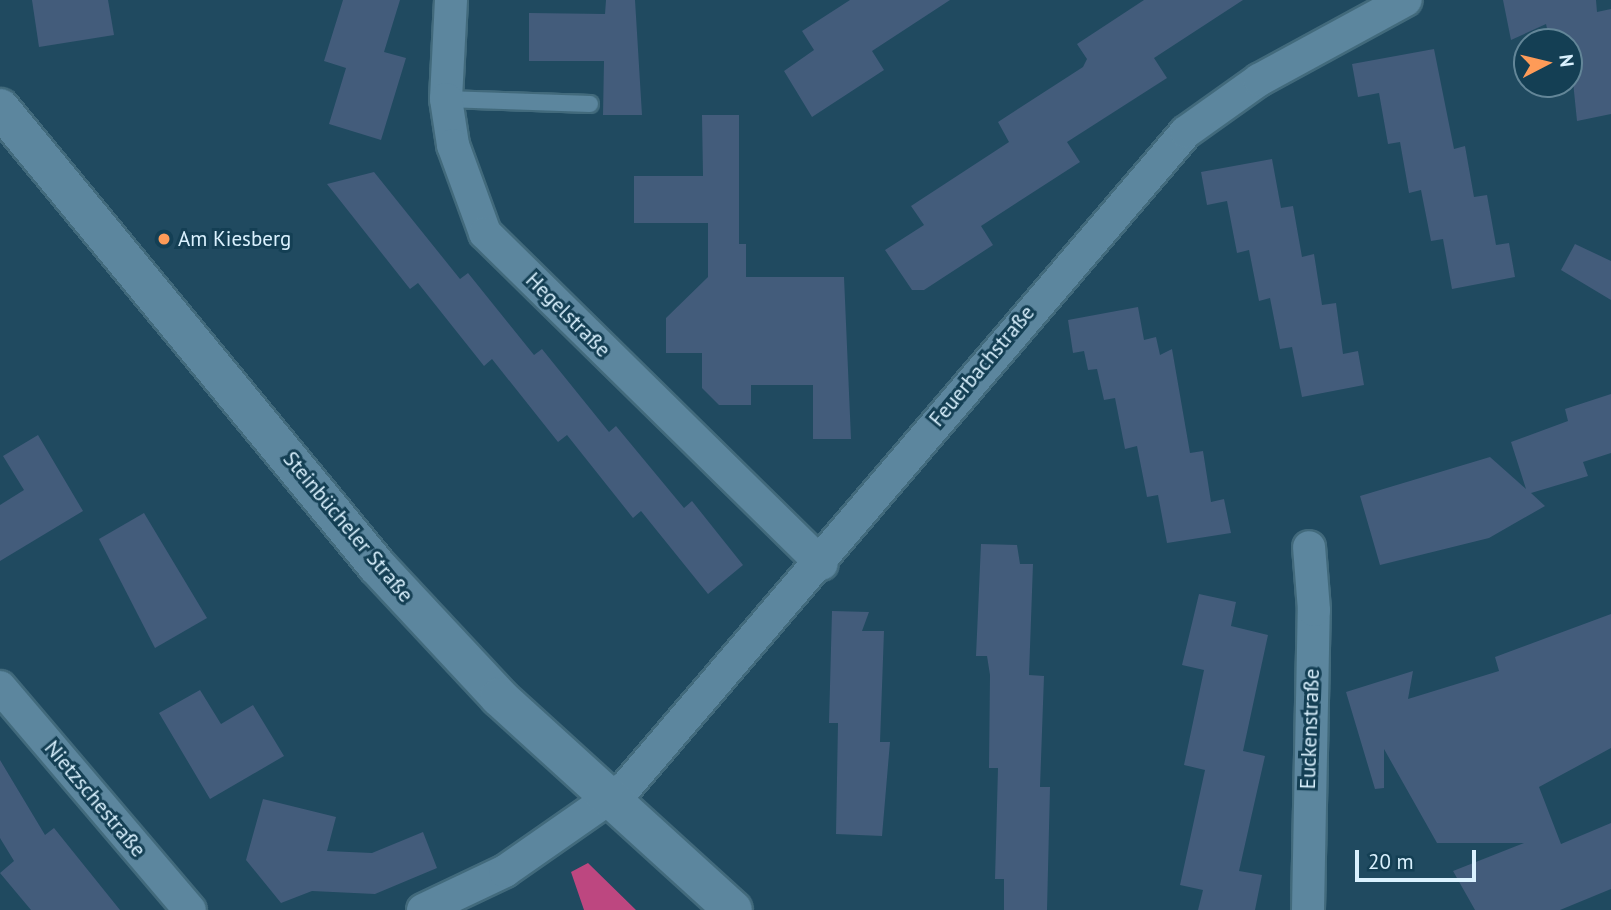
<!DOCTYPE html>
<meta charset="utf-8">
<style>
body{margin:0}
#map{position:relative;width:1611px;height:910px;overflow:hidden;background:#204a60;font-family:"PT Sans",sans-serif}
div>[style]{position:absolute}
.forest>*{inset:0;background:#bd4780}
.building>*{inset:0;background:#435c7b}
.roads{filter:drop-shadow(2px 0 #426a7c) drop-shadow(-2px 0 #426a7c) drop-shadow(0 2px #426a7c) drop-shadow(0 -2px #426a7c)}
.service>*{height:16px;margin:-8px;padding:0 8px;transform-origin:8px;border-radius:8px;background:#5c869e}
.minor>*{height:32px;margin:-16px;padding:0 16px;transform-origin:16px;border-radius:16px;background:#5c869e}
.tertiary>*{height:38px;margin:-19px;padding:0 19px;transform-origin:19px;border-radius:19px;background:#5c869e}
.dots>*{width:19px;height:19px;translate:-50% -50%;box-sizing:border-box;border:4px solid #143f54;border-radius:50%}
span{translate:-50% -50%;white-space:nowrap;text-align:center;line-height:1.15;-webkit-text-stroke:6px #143f54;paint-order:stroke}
.poi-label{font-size:21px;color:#daf1fe}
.left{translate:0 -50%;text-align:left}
.street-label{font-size:21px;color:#daf1fe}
.north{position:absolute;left:1513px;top:28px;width:70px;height:70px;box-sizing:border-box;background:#143f54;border:2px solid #638698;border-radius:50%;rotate:83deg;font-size:19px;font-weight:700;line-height:28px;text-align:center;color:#daf1fe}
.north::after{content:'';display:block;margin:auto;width:24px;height:32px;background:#fe9b58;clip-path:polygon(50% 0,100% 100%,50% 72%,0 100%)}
.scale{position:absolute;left:1355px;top:850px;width:121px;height:32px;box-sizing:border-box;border:4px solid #daf1fe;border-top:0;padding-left:9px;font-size:21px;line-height:24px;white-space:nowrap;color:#daf1fe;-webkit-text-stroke:5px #143f54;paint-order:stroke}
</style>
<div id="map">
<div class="forest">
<i style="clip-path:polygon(588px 863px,636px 910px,637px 910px,584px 910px,571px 872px)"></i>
</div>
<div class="building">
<i style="clip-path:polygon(32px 0,108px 0,114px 35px,39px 47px)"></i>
<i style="clip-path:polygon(343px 0,400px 0,384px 52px,406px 58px,381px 140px,329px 124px,346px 68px,324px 61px)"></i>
<i style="clip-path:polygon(606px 0,635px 0,642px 115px,603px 115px,604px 61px,529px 61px,529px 13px,605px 14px)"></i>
<i style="clip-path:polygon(850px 0,950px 0,872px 51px,884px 70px,812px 117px,784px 71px,814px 50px,802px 31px)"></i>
<i style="clip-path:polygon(1144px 0,1243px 0,1154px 58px,1167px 78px,1067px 142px,1080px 162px,981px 226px,993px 245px,924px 290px,912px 290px,885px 250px,924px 225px,911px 206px,1009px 142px,998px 122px,1083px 67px,1087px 59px,1077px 44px)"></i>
<i style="clip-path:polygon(1503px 0,1596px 0,1597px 12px,1611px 9px,1611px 114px,1577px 121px,1569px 42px,1550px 42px,1546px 24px,1511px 40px)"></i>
<i style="clip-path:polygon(1434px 49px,1454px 149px,1465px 146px,1474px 197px,1487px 195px,1496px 245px,1509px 243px,1515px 277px,1452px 289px,1443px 239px,1431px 241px,1421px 190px,1409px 193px,1400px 142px,1388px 144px,1379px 93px,1358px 97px,1352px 64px)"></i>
<i style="clip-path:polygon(702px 115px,739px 115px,739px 244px,746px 244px,746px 277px,844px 277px,851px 439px,813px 439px,813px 385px,751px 385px,751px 405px,719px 405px,702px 388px,702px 353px,666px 353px,666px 318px,708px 277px,708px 223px,634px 223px,634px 176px,703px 176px)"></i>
<i style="clip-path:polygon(1272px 159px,1281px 208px,1293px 206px,1302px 257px,1314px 254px,1322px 305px,1336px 303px,1343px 354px,1358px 351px,1364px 385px,1302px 397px,1292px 347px,1280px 349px,1270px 298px,1259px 301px,1249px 250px,1237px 253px,1227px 201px,1207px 205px,1201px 172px)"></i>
<i style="clip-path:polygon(374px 172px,460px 279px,468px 273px,534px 355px,542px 349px,609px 432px,616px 426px,684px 508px,692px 501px,743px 565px,708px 594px,641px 511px,633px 518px,567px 435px,558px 442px,492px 359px,484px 366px,418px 283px,410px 289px,327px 184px)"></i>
<i style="clip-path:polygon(1575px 244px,1611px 261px,1611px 300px,1561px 270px)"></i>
<i style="clip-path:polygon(1138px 307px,1144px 340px,1156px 337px,1160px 355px,1172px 349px,1190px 453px,1203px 451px,1211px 502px,1224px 499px,1231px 533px,1167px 543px,1158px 495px,1147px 497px,1137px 446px,1125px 449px,1115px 398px,1104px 400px,1097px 369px,1088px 370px,1084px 351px,1073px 353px,1068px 320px)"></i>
<i style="clip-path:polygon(1611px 394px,1611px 453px,1583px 462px,1588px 476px,1531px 493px,1545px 506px,1489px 538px,1380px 565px,1360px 496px,1490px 457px,1526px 489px,1511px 442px,1568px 421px,1565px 409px)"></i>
<i style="clip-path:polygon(38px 435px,83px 511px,0 561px,0 505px,24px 490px,3px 456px)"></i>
<i style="clip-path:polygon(144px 513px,207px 618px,155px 648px,99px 539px)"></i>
<i style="clip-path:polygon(981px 544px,1017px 545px,1020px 564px,1033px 564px,1029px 675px,1044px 676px,1040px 787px,1050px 787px,1047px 910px,1004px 910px,1004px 879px,995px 879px,998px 768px,989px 768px,990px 675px,987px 656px,976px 656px)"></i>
<i style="clip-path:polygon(1199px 594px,1236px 602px,1231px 626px,1268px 635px,1243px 751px,1265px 756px,1239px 871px,1262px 875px,1255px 910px,1198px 910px,1203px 890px,1180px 885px,1205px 770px,1184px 765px,1204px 670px,1182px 665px)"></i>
<i style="clip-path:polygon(832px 611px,869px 612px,862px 631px,884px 631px,880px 742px,890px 742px,882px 836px,836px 834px,838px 723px,829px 723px)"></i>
<i style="clip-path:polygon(1611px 614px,1611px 748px,1539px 787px,1561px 844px,1611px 823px,1611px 889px,1560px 910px,1475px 910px,1453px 871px,1524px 843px,1437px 843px,1384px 749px,1384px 788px,1375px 789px,1346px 692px,1413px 671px,1408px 699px,1499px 671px,1495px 657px)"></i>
<i style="clip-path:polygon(200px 690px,221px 724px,253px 705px,284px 756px,210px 799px,159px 713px)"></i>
<i style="clip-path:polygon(0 760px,45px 835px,54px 828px,120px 910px,31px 910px,0 873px,14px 861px,0 838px)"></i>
<i style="clip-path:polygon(263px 799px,336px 817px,327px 851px,372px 853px,423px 832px,437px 868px,375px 894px,312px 891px,281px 903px,246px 860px)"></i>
</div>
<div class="roads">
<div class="service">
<i style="left:446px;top:99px;width:144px;rotate:2deg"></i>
</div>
<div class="minor">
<i style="left:451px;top:0;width:99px;rotate:92.9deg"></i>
<i style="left:446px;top:99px;width:47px;rotate:81.3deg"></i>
<i style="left:453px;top:145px;width:94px;rotate:70deg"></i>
<i style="left:485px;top:233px;width:472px;rotate:44.5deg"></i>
<i style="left:0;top:687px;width:293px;rotate:49.6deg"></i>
<i style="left:423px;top:910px;width:91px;rotate:-25.4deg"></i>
<i style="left:505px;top:871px;width:149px;rotate:-34.9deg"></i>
<i style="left:627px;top:786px;width:860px;rotate:-49.48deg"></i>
<i style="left:1186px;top:132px;width:90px;rotate:-35.5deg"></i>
<i style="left:1259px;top:80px;width:167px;rotate:-28.6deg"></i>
<i style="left:1308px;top:910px;width:300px;rotate:-88.9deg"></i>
<i style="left:1314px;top:610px;width:63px;rotate:-94.5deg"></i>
</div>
<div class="tertiary">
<i style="left:0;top:108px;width:593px;rotate:50.54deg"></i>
<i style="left:377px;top:566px;width:179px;rotate:47deg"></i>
<i style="left:499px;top:697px;width:316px;rotate:42.3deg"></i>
</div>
</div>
<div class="dots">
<i style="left:164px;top:239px;background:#fe9b58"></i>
</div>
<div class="poi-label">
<span class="left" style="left:178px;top:239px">Am Kiesberg</span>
</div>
<div class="street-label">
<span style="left:568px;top:315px;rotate:45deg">Hegelstraße</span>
<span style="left:982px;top:366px;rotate:-50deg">Feuerbachstraße</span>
<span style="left:348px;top:527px;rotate:50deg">Steinbücheler Straße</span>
<span style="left:1310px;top:729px;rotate:-88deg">Euckenstraße</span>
<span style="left:95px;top:799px;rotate:50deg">Nietzschestraße</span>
</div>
<div class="north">N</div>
<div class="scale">20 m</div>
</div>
